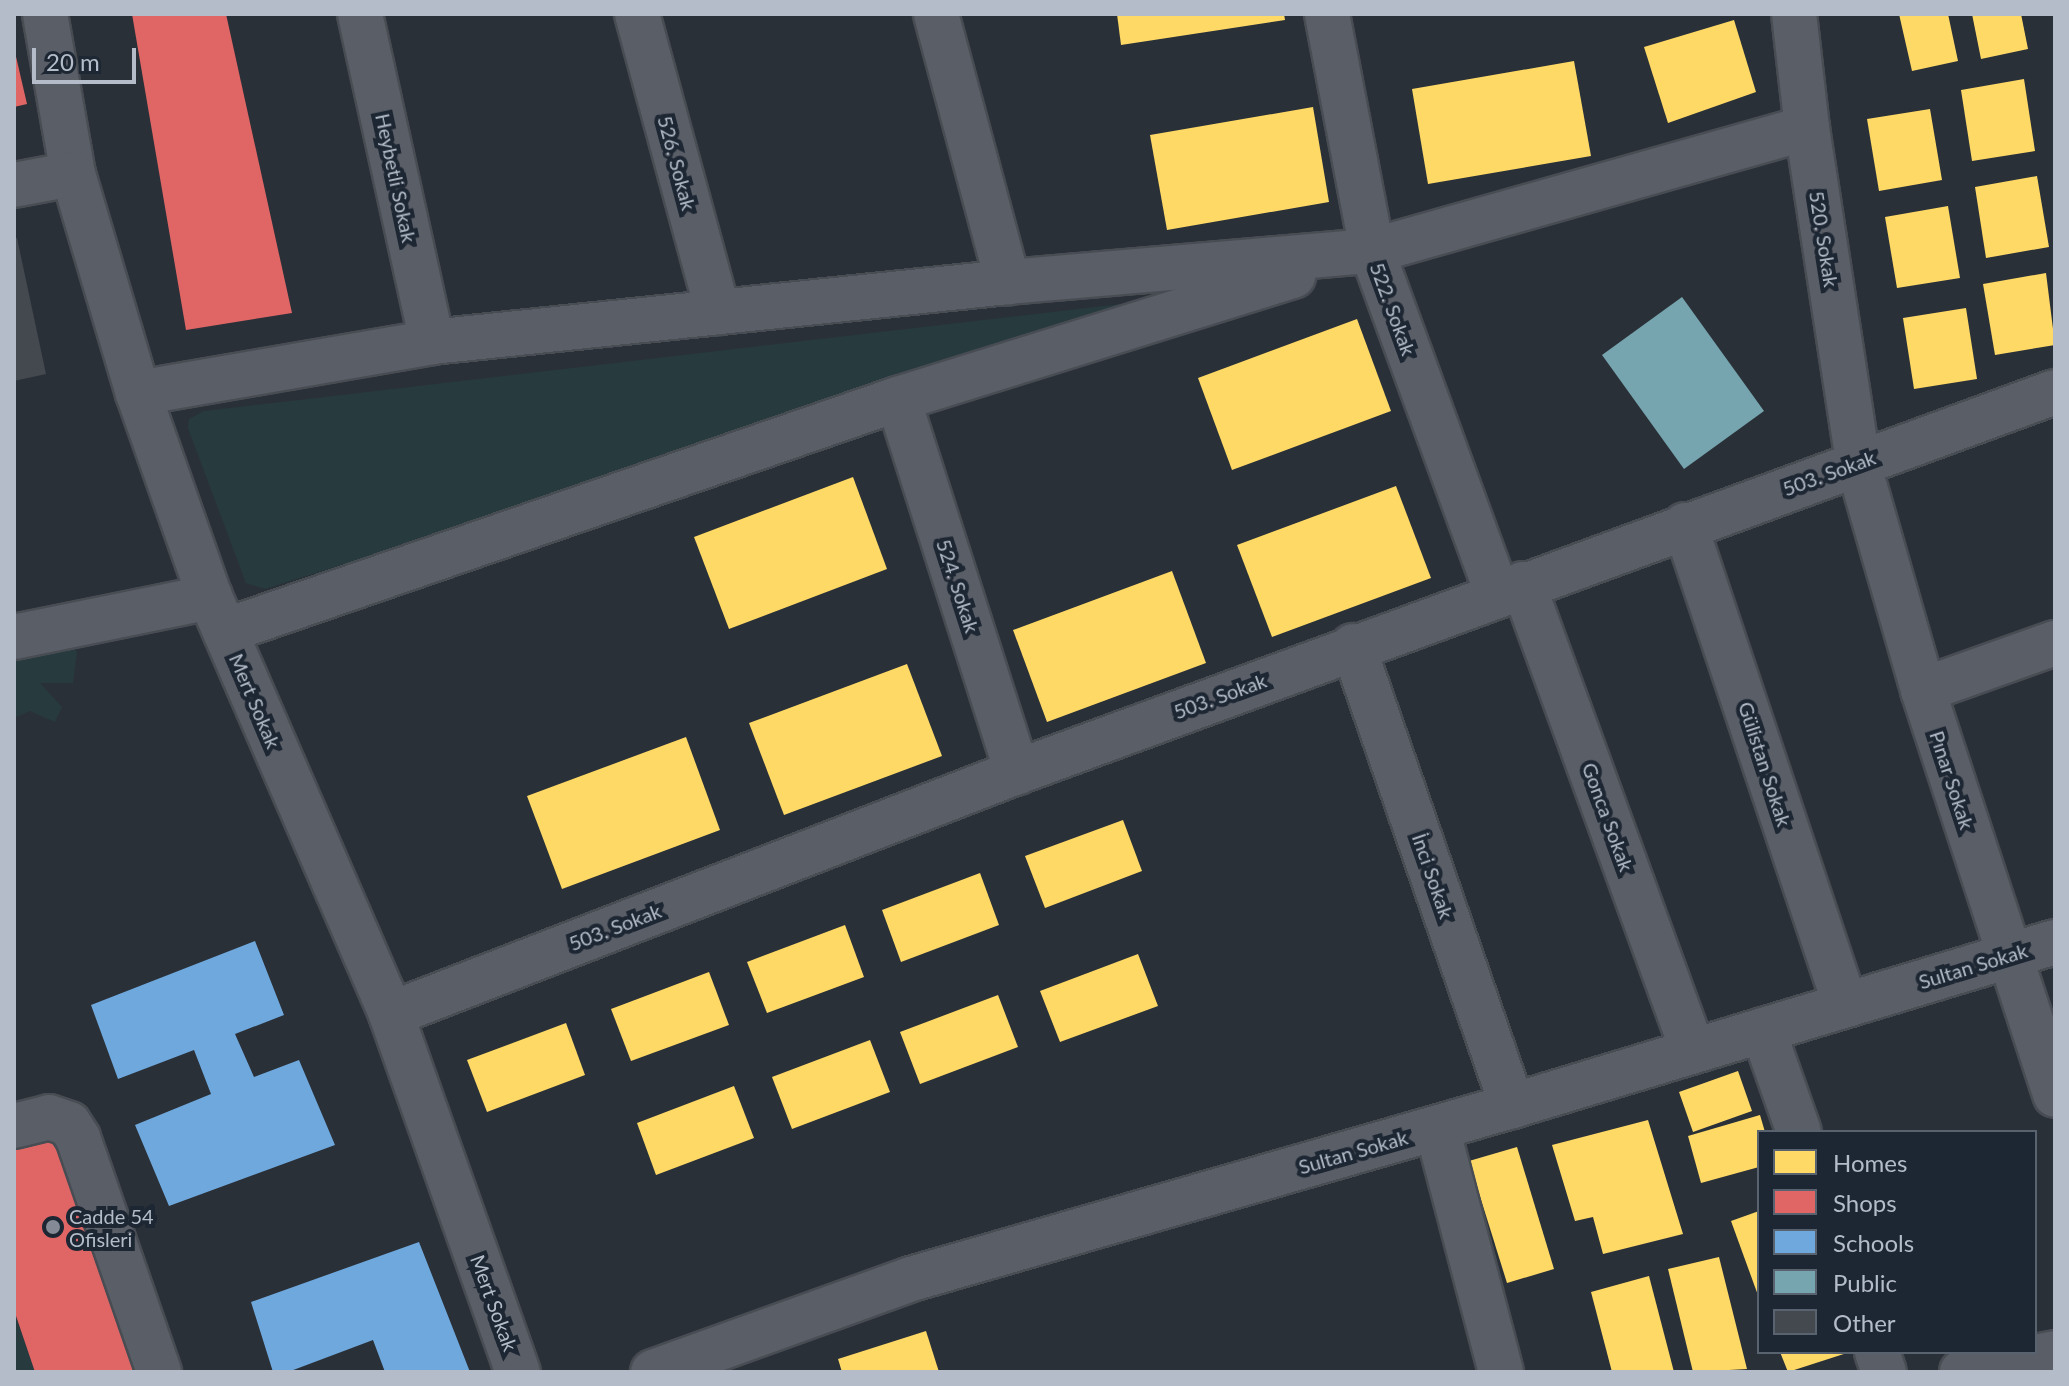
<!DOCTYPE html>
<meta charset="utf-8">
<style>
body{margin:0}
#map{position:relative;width:2069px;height:1386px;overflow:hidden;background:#2a3038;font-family:Lato,sans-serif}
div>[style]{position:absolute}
.green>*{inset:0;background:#273a3e}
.homes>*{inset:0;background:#ffd966}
.shops>*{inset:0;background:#e06666}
.schools>*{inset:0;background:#6fa8dc}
.public>*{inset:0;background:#76a5af}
.building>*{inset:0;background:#444950}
.roads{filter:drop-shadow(2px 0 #484c53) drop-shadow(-2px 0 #484c53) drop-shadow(0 2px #484c53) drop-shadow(0 -2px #484c53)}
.minor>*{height:44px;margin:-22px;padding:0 22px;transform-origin:22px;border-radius:22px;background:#5a5e66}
.dots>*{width:22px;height:22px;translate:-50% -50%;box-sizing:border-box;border:4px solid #1d2633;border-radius:50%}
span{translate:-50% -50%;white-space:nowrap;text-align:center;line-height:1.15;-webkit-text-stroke:8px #1d2633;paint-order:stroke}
.street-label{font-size:20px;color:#b4bcc9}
.poi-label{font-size:20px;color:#b4bcc9}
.left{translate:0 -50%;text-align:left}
.frame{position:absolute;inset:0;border:16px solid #b4bcc9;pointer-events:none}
.legend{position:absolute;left:1757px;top:1130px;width:280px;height:224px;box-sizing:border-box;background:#1d2633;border:2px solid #59626f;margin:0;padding:10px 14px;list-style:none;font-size:24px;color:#b4bcc9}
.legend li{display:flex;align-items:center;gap:16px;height:40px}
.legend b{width:40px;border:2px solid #59626f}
.scale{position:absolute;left:32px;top:48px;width:104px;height:36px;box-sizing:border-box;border:4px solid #b4bcc9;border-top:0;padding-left:10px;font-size:24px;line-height:28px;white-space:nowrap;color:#b4bcc9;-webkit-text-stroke:6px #1d2633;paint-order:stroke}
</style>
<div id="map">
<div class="green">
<i style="clip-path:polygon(1129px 303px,1137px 303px,1139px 314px,265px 589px,246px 583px,188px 428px,189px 419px,204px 411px)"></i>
<i style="clip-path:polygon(59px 634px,77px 652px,73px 683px,40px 683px,62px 707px,55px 722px,30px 711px,14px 718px,14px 639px)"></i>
<i style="clip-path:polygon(14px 1310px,35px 1372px,14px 1372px)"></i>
</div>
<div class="homes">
<i style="clip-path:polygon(1117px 14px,1284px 14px,1285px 20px,1121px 45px)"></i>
<i style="clip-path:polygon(1899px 14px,1948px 14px,1958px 61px,1912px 71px)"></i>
<i style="clip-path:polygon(1972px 14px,2021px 14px,2028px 49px,1981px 59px)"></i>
<i style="clip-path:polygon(1734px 20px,1756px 92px,1668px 123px,1644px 47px)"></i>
<i style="clip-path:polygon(1574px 61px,1591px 156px,1428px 184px,1412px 89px)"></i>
<i style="clip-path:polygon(2024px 79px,2035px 151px,1972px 161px,1961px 90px)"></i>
<i style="clip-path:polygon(1313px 107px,1329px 202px,1167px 230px,1150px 135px)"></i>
<i style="clip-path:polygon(1930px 109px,1942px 180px,1879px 191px,1867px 119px)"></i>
<i style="clip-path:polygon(2037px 176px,2049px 247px,1986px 258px,1975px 187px)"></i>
<i style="clip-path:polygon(1948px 206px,1960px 278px,1897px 288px,1885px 217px)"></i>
<i style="clip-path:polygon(2046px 273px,2055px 345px,1995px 355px,1983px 284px)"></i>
<i style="clip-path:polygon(1966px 308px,1977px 379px,1914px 389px,1903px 318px)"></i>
<i style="clip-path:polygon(1357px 319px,1391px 411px,1232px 470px,1198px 378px)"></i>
<i style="clip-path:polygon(853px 477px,887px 569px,729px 629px,694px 537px)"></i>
<i style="clip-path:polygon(1396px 486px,1431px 578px,1272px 637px,1237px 545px)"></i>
<i style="clip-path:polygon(1172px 571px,1206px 663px,1047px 722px,1013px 630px)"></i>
<i style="clip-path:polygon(907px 664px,942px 756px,784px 815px,749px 723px)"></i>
<i style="clip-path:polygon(686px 737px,720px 830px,562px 889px,527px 796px)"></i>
<i style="clip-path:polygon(1123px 820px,1142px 871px,1045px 908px,1025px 856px)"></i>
<i style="clip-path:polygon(980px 873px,999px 925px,901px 962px,882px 910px)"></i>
<i style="clip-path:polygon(845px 925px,864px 977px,767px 1013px,747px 962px)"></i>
<i style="clip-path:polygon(1138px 954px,1158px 1006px,1060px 1042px,1040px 991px)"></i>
<i style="clip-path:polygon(709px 972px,729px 1025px,631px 1061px,611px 1009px)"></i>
<i style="clip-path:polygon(998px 995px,1018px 1047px,920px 1084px,900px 1032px)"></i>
<i style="clip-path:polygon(566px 1023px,585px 1075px,487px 1112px,467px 1060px)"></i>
<i style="clip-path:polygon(870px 1040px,890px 1092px,792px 1129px,772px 1077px)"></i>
<i style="clip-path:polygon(1738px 1071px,1752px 1111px,1693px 1132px,1679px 1092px)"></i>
<i style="clip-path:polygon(734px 1086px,754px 1138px,656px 1175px,637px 1123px)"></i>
<i style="clip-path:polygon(1760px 1115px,1765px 1132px,1759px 1132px,1759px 1167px,1701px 1183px,1688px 1136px)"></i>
<i style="clip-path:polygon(1648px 1120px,1683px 1234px,1603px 1254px,1593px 1217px,1575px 1221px,1552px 1145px)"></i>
<i style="clip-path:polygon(1517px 1147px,1554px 1269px,1507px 1283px,1469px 1161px)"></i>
<i style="clip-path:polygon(1759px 1211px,1759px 1298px,1731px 1221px)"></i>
<i style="clip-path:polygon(1719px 1257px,1747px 1369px,1693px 1372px,1668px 1269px)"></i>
<i style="clip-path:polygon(1649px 1276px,1674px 1372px,1612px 1372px,1591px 1292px)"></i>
<i style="clip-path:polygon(926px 1331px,939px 1372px,842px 1372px,838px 1359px)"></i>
<i style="clip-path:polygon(1780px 1352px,1850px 1352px,1788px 1372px)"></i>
</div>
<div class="shops">
<i style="clip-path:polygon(132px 14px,226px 14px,292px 313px,186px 330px)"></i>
<i style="clip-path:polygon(14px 48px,27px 104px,14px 107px)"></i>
<i style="clip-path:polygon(59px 1129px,143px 1372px,35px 1372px,14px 1310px,14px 1144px)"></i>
</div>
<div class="schools">
<i style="clip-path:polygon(255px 941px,284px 1015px,235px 1034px,254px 1077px,299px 1060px,335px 1145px,169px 1206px,135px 1125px,211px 1094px,194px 1050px,118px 1079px,91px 1005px)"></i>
<i style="clip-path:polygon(419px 1242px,470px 1372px,385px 1372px,373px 1340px,288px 1372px,273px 1372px,251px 1302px)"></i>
</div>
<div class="public">
<i style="clip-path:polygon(1682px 297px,1764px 411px,1684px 469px,1602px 355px)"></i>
</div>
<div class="building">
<i style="clip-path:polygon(17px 238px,46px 374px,14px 381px,14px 239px)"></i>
</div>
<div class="roads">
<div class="minor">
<i style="left:45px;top:14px;width:162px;rotate:80.1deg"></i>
<i style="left:73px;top:174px;width:228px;rotate:73.5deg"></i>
<i style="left:138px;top:393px;width:216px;rotate:70.6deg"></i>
<i style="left:210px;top:597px;width:455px;rotate:66.5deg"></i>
<i style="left:391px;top:1014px;width:380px;rotate:70.5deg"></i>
<i style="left:360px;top:14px;width:336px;rotate:77.6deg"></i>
<i style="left:637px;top:14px;width:309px;rotate:74.8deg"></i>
<i style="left:936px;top:14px;width:278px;rotate:75deg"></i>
<i style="left:1327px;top:14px;width:241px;rotate:79.2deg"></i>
<i style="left:1372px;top:251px;width:363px;rotate:69.9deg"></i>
<i style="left:1794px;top:14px;width:115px;rotate:83.5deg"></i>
<i style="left:1807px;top:128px;width:339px;rotate:81.3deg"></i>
<i style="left:1858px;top:463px;width:236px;rotate:74deg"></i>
<i style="left:1923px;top:690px;width:426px;rotate:71.9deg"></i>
<i style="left:14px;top:185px;width:60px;rotate:-10.6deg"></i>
<i style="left:138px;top:393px;width:298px;rotate:-9.8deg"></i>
<i style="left:432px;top:342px;width:579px;rotate:-5.95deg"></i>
<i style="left:1008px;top:282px;width:365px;rotate:-4.9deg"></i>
<i style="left:1372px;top:251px;width:452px;rotate:-15.8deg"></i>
<i style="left:898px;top:399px;width:392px;rotate:72.3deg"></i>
<i style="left:1685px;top:525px;width:505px;rotate:71.53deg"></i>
<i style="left:1523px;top:584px;width:497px;rotate:70deg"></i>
<i style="left:225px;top:631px;width:712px;rotate:-19.02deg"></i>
<i style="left:898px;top:399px;width:414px;rotate:-17.3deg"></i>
<i style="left:14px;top:637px;width:200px;rotate:-11.5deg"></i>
<i style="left:1353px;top:646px;width:487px;rotate:70.9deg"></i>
<i style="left:1923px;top:690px;width:140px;rotate:-19.6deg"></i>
<i style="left:391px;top:1014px;width:671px;rotate:-21.14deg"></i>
<i style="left:1017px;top:772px;width:1105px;rotate:-20.11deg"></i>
<i style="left:1763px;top:1030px;width:108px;rotate:70.6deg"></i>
<i style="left:14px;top:1126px;width:36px;rotate:-14deg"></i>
<i style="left:49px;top:1117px;width:21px;rotate:19deg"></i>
<i style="left:69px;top:1124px;width:17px;rotate:57deg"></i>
<i style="left:78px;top:1138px;width:248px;rotate:70.9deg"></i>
<i style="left:1437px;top:1128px;width:252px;rotate:75.3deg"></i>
<i style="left:1877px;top:1352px;width:21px;rotate:71deg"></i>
<i style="left:653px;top:1372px;width:274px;rotate:-19.8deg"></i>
<i style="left:911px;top:1279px;width:625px;rotate:-16.06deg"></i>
<i style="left:1512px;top:1106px;width:567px;rotate:-16.81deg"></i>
<i style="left:1962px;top:1372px;width:95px;rotate:-11.5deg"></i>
</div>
</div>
<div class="dots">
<i style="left:53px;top:1227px;background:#848b96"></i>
</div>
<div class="street-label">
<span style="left:677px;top:163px;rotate:75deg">526. Sokak</span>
<span style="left:396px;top:178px;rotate:78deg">Heybetli Sokak</span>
<span style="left:1824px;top:239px;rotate:81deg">520. Sokak</span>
<span style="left:1393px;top:309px;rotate:70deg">522. Sokak</span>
<span style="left:1829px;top:473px;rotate:-20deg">503. Sokak</span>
<span style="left:958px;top:586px;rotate:72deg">524. Sokak</span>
<span style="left:1220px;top:696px;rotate:-20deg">503. Sokak</span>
<span style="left:255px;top:701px;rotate:67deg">Mert Sokak</span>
<span style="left:1765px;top:764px;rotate:72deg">Gülistan Sokak</span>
<span style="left:1952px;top:780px;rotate:72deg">Pınar Sokak</span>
<span style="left:1608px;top:817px;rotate:70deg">Gonca Sokak</span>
<span style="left:1433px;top:876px;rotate:71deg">İnci Sokak</span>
<span style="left:615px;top:927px;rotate:-21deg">503. Sokak</span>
<span style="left:1973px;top:966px;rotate:-17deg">Sultan Sokak</span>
<span style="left:1353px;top:1152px;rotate:-16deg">Sultan Sokak</span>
<span style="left:494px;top:1303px;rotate:70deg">Mert Sokak</span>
</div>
<div class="poi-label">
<span class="left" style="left:69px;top:1228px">Cadde 54<br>Ofisleri</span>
</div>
<div class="frame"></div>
<ul class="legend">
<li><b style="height:22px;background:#ffd966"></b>Homes</li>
<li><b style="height:22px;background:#e06666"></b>Shops</li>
<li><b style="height:22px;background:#6fa8dc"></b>Schools</li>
<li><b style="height:22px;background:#76a5af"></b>Public</li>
<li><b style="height:22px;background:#444950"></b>Other</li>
</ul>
<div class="scale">20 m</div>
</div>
